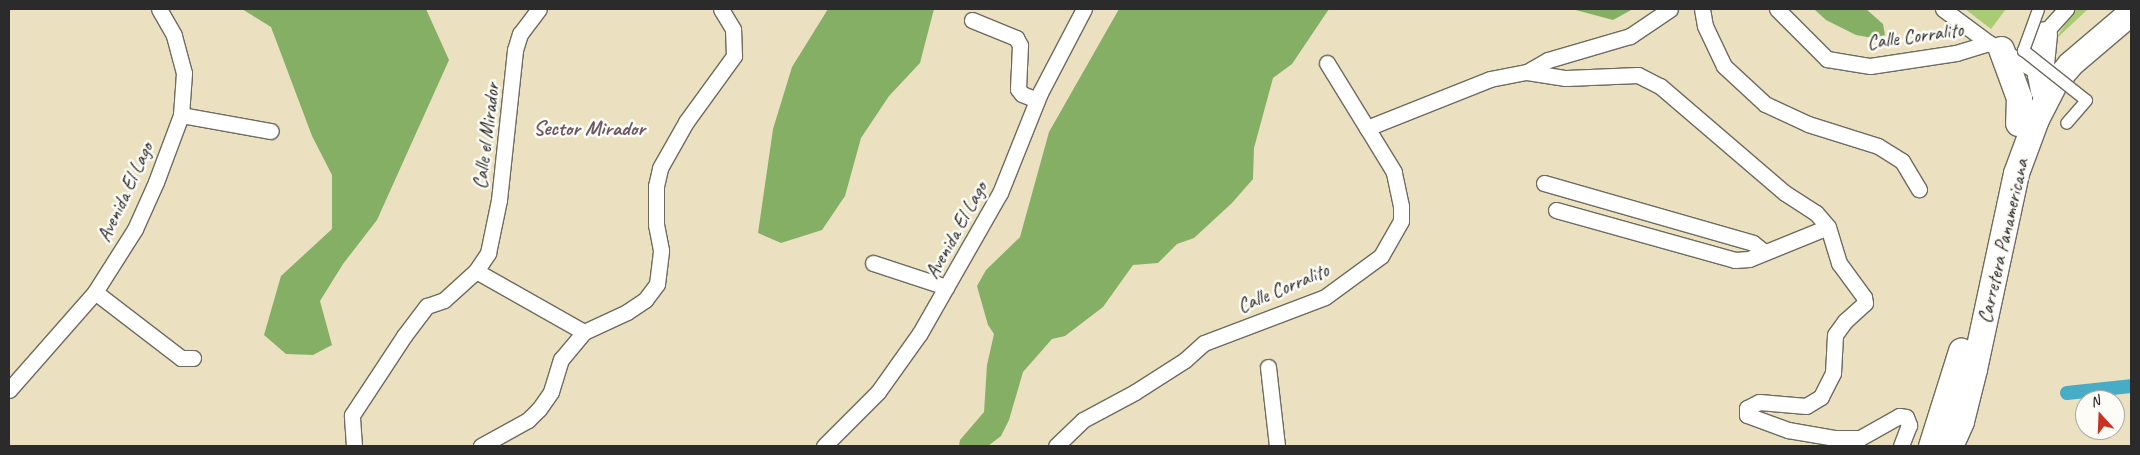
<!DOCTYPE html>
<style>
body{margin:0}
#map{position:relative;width:2140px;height:455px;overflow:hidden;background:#ebe1c0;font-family:Caveat,sans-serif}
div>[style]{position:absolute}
.green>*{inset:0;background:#a8cb74}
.forest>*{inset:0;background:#86af66}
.canal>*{height:14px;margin:-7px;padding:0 7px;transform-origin:7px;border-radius:7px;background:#47acc6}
.roads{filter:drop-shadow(1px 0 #6e6b5f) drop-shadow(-1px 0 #6e6b5f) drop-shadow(0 1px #6e6b5f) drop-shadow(0 -1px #6e6b5f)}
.minor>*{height:15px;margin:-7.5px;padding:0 7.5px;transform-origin:7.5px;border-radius:7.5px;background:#fff}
.primary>*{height:25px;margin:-12.5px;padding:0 12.5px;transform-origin:12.5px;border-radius:12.5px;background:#fff}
.bridges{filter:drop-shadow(1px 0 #6e6b5f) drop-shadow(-1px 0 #6e6b5f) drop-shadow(0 1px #6e6b5f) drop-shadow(0 -1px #6e6b5f)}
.pedestrian-bridge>*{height:11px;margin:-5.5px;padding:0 5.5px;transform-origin:5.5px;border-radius:5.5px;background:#fff}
span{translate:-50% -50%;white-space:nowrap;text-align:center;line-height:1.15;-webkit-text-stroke:5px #fdfcf7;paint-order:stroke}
.street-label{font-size:20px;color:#2b2b2b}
.neighbourhood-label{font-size:21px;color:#6b5864;font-weight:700}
.frame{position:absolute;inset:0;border:10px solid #2b2b2b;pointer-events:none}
.north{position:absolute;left:2075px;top:390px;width:50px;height:50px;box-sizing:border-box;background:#fdfcf7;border:1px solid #a9a8a5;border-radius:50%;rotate:340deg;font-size:14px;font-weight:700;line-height:20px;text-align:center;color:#2b2b2b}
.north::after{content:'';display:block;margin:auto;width:18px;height:22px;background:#c8321e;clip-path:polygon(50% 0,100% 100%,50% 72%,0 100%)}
</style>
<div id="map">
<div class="green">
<i style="clip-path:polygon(1965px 9px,2006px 9px,1991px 29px)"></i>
<i style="clip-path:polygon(2075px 9px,2088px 9px,2055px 40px)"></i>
</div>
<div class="forest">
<i style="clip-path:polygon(242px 9px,426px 9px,449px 60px,377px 220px,343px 264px,320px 301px,332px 345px,313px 355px,286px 354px,264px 335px,281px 276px,332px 229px,332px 175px,312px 136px,271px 27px)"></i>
<i style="clip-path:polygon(828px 9px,934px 9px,920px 63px,889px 96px,861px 138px,845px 196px,822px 230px,781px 243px,758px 233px,773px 129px,792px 67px)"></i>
<i style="clip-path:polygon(1119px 9px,1329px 9px,1292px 64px,1273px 78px,1254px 148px,1253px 179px,1232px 203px,1194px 238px,1177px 244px,1158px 263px,1133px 265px,1103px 307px,1065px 336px,1052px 339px,1023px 372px,1009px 420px,1001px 436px,988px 446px,959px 446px,960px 440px,984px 412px,987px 365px,994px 334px,988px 325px,977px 286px,986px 270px,1020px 237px,1049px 132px)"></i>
<i style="clip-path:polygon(1572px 9px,1633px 9px,1613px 20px)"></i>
<i style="clip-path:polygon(1814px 9px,1866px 9px,1883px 24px,1885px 35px,1873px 38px,1856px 35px,1826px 20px)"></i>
</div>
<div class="canal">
<i style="left:2067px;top:393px;width:64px;rotate:-6.2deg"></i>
</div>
<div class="roads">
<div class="minor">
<i style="left:1702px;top:9px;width:17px;rotate:80deg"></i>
<i style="left:1705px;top:26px;width:44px;rotate:64.6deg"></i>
<i style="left:1724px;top:66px;width:56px;rotate:42.8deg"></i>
<i style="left:1765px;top:104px;width:47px;rotate:24.9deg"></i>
<i style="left:1808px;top:124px;width:73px;rotate:17.4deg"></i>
<i style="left:1878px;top:146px;width:28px;rotate:32deg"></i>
<i style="left:1902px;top:161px;width:33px;rotate:59deg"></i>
<i style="left:1777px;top:9px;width:71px;rotate:45deg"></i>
<i style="left:1827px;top:59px;width:44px;rotate:9.2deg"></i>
<i style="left:1870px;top:66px;width:87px;rotate:-8.6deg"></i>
<i style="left:1956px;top:53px;width:34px;rotate:-17deg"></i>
<i style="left:1943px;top:9px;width:57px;rotate:36.5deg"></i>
<i style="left:1989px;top:43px;width:66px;rotate:30.8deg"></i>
<i style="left:972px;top:20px;width:48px;rotate:22.2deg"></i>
<i style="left:1016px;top:38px;width:8px;rotate:60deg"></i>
<i style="left:1020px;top:45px;width:44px;rotate:92.6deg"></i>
<i style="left:1018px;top:89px;width:6px;rotate:51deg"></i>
<i style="left:1022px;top:94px;width:16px;rotate:22deg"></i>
<i style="left:2038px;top:40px;width:42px;rotate:-47.9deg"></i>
<i style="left:1327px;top:63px;width:76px;rotate:58.4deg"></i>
<i style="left:1527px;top:72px;width:39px;rotate:9deg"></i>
<i style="left:1566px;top:78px;width:72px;rotate:-2.4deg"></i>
<i style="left:1638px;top:75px;width:25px;rotate:27deg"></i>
<i style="left:1660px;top:86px;width:165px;rotate:40.6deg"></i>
<i style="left:1785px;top:193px;width:37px;rotate:33deg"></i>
<i style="left:1816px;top:213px;width:18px;rotate:49deg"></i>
<i style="left:1828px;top:227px;width:38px;rotate:73deg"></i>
<i style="left:1839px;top:263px;width:42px;rotate:53.7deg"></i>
<i style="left:1864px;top:297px;width:6px;rotate:81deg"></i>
<i style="left:1865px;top:303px;width:27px;rotate:138deg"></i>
<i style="left:1845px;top:321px;width:17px;rotate:126deg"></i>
<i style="left:1835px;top:335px;width:38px;rotate:93deg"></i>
<i style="left:1833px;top:373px;width:27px;rotate:117deg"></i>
<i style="left:1821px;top:397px;width:17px;rotate:149deg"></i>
<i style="left:1806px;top:406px;width:47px;rotate:-175.1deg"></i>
<i style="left:1759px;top:402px;width:13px;rotate:153deg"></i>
<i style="left:1747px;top:408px;width:7px;rotate:90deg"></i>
<i style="left:1747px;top:415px;width:44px;rotate:20.1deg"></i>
<i style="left:1788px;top:430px;width:48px;rotate:9.7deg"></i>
<i style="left:1835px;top:438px;width:25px"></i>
<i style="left:1860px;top:438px;width:45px;rotate:-29.4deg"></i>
<i style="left:1899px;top:416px;width:7px;rotate:8deg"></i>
<i style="left:1906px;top:417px;width:9px;rotate:69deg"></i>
<i style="left:1909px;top:425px;width:22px;rotate:111deg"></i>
<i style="left:181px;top:115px;width:91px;rotate:10.1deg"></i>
<i style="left:1544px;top:183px;width:217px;rotate:16deg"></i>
<i style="left:1753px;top:243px;width:13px;rotate:39deg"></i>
<i style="left:1556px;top:210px;width:186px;rotate:15.6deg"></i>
<i style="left:1735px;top:260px;width:14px;rotate:-4deg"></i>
<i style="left:1749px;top:259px;width:85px;rotate:-22.1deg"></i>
<i style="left:873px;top:263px;width:77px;rotate:18.2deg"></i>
<i style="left:476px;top:271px;width:22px;rotate:-56deg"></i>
<i style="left:488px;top:253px;width:54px;rotate:-78.3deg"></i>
<i style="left:499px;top:200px;width:151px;rotate:-83.9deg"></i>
<i style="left:515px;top:50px;width:17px;rotate:-73deg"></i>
<i style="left:520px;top:34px;width:31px;rotate:-53deg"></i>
<i style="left:95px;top:292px;width:108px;rotate:37.5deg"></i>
<i style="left:181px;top:358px;width:12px"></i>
<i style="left:584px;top:332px;width:47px;rotate:-24.9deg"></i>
<i style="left:627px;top:312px;width:22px;rotate:-34deg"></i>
<i style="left:645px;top:300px;width:20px;rotate:-53deg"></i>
<i style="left:657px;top:284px;width:34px;rotate:-83deg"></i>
<i style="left:661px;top:250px;width:25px;rotate:-101deg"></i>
<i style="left:656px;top:225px;width:39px;rotate:-90deg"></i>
<i style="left:656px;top:186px;width:18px;rotate:-77deg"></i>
<i style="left:660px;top:168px;width:53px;rotate:-60.5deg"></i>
<i style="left:686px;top:122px;width:82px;rotate:-54deg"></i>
<i style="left:734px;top:56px;width:27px;rotate:-92deg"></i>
<i style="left:733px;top:29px;width:23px;rotate:-121deg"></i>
<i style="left:1268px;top:367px;width:80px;rotate:83.5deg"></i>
<i style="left:9px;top:390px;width:130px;rotate:-48.7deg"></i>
<i style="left:95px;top:292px;width:75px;rotate:-57.6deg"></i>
<i style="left:135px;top:229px;width:51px;rotate:-65.9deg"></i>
<i style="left:156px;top:182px;width:72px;rotate:-69.5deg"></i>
<i style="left:181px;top:115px;width:42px;rotate:-85.9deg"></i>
<i style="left:184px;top:73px;width:39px;rotate:-105deg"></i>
<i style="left:174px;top:35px;width:30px;rotate:-120deg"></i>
<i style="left:354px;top:446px;width:31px;rotate:-94deg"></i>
<i style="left:352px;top:415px;width:95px;rotate:-56.6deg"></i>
<i style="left:404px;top:336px;width:38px;rotate:-53deg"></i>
<i style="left:427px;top:306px;width:18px;rotate:-19deg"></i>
<i style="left:444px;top:300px;width:43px;rotate:-42.2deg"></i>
<i style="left:476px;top:271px;width:124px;rotate:29.5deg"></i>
<i style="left:584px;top:332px;width:35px;rotate:130deg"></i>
<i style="left:561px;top:359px;width:34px;rotate:107deg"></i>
<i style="left:551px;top:392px;width:21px;rotate:125deg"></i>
<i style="left:539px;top:409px;width:16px;rotate:135deg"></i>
<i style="left:528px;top:420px;width:54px;rotate:151deg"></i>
<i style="left:824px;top:446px;width:76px;rotate:-45deg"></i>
<i style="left:878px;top:392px;width:72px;rotate:-54.6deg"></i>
<i style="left:920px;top:333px;width:161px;rotate:-60.3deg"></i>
<i style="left:1000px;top:193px;width:108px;rotate:-68.2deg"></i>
<i style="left:1040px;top:93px;width:95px;rotate:-62.4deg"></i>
<i style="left:1056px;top:446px;width:37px;rotate:-44deg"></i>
<i style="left:1083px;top:420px;width:59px;rotate:-28.3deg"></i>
<i style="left:1135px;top:392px;width:59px;rotate:-32.6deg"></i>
<i style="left:1185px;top:360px;width:25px;rotate:-42deg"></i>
<i style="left:1204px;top:343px;width:129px;rotate:-20.8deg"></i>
<i style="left:1325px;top:297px;width:69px;rotate:-36.2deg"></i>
<i style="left:1381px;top:256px;width:40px;rotate:-60.3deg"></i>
<i style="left:1401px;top:221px;width:15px;rotate:-90deg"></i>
<i style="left:1401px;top:206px;width:35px;rotate:-102deg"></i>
<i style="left:1394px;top:172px;width:52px;rotate:-121.5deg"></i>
<i style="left:1367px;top:128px;width:132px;rotate:-21.7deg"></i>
<i style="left:1490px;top:79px;width:38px;rotate:-11deg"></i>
<i style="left:1527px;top:72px;width:24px;rotate:-30deg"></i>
<i style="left:1548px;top:60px;width:85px;rotate:-16.3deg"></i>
<i style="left:1630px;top:36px;width:48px;rotate:-34deg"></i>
</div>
<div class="primary">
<i style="left:2001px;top:49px;width:52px;rotate:69.8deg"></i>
<i style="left:2019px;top:98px;width:25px;rotate:92deg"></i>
<i style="left:2043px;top:90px;width:16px;rotate:-101deg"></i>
<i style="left:2040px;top:74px;width:40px;rotate:-84.3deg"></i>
<i style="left:1931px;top:446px;width:100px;rotate:-72.5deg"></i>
<i style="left:1950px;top:446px;width:27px;rotate:-66deg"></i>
<i style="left:1961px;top:421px;width:54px;rotate:-76deg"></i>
<i style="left:1974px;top:369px;width:200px;rotate:-77.9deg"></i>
<i style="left:2016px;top:173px;width:58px;rotate:-69.7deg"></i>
<i style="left:2036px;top:119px;width:42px;rotate:-62.8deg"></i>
<i style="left:2055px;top:82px;width:23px;rotate:-50deg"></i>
<i style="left:2070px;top:64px;width:80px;rotate:-40.4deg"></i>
</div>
</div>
<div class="bridges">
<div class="pedestrian-bridge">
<i style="left:2038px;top:9px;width:44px;rotate:110.1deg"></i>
<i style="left:2023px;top:50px;width:80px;rotate:38.4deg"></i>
<i style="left:2086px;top:100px;width:30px;rotate:131deg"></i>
</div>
</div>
<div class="street-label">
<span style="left:1915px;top:36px;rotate:-8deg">Calle Corralito</span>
<span style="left:486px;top:136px;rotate:-83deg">Calle el Mirador</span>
<span style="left:125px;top:192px;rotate:-65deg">Avenida El Lago</span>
<span style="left:956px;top:230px;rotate:-61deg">Avenida El Lago</span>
<span style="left:2003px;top:241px;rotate:-77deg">Carretera Panamericana</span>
<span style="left:1283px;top:288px;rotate:-23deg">Calle Corralito</span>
</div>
<div class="neighbourhood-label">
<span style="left:589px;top:128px">Sector Mirador</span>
</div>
<div class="frame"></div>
<div class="north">N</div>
</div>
